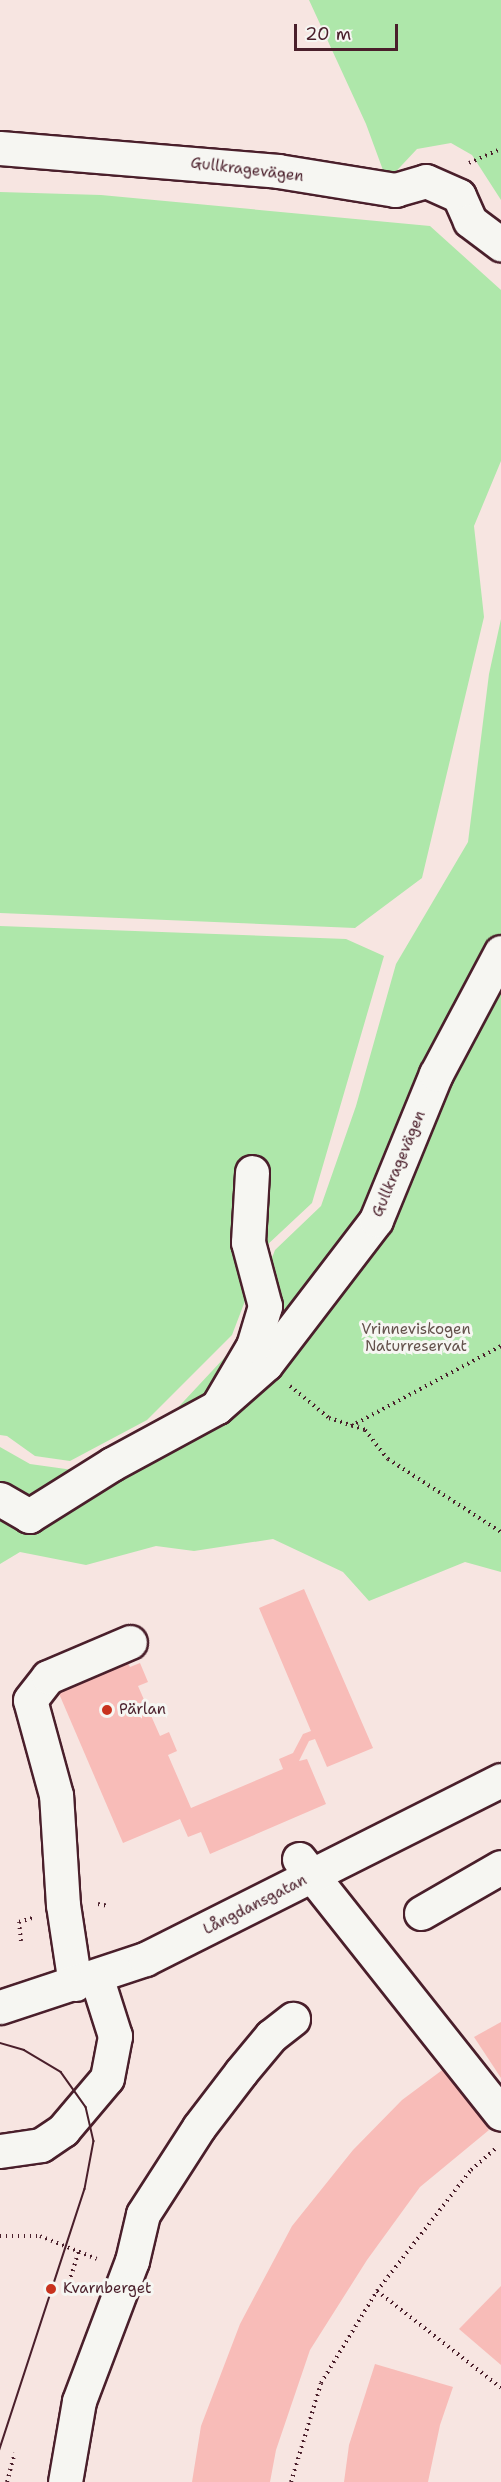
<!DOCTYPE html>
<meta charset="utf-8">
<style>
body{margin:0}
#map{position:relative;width:501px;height:2482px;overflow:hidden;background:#f7e5e1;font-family:"Shantell Sans",sans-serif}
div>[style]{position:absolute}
.green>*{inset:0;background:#aee7aa}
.building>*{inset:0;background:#f8bcb8}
.path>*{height:4px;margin-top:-2px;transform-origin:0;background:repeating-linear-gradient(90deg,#4a1f2b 0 1.5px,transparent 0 6px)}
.roads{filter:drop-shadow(2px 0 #4a1f2b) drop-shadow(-2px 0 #4a1f2b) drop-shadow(0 2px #4a1f2b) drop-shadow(0 -2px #4a1f2b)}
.minor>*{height:33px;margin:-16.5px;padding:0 16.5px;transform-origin:16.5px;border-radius:16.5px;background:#f6f6f2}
.tram>*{height:1.5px;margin:-0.75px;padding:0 0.75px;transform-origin:0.75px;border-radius:0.75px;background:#4a1f2b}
.dots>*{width:16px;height:16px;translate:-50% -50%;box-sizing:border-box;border:3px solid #f6f6f2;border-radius:50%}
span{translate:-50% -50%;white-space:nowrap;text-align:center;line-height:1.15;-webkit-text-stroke:6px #f6f6f2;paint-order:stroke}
.street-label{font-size:15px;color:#4a1f2b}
.park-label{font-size:15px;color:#63514b}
.poi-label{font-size:15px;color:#4a1f2b}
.left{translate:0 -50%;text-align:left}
.scale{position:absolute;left:294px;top:24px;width:104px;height:27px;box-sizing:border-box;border:3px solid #4a1f2b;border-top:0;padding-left:8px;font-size:18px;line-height:21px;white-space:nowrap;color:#4a1f2b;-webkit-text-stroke:4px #f6f6f2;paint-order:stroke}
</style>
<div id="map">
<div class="green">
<i style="clip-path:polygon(309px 0,501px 0,501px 200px,472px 155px,451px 143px,417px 149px,387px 181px,366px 124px)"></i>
<i style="clip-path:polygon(0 192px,101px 195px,430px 226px,501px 290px,501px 461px,474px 526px,484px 617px,422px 878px,355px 928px,0 913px)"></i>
<i style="clip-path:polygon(501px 619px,501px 1572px,465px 1562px,369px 1601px,343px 1572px,273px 1539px,194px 1551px,156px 1546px,86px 1565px,20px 1552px,0 1564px,0 1447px,30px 1464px,73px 1470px,156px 1431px,240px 1341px,275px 1250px,321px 1206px,356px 1106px,396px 964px,468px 842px,489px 674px)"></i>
<i style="clip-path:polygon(0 926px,346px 939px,384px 956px,312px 1203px,266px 1246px,232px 1335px,147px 1420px,70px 1461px,35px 1456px,7px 1436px,0 1435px)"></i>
</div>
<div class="building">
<i style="clip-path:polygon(304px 1589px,373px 1748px,327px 1767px,315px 1739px,309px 1741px,299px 1761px,307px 1759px,326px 1804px,210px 1854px,201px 1832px,188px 1837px,180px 1819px,123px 1843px,57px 1689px,126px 1659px,130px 1667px,140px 1663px,148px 1682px,138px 1686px,160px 1736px,169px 1732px,177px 1751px,168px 1755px,191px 1808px,283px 1769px,279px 1759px,293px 1753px,303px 1734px,311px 1731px,259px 1608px)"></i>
<i style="clip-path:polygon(501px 2022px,501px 2078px,474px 2037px)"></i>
<i style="clip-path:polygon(445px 2068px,489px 2130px,420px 2187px,367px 2260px,310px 2350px,276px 2450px,270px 2482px,192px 2482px,201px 2426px,240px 2324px,292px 2226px,353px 2150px,402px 2100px)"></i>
<i style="clip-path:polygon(501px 2286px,501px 2365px,459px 2329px)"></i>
<i style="clip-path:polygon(375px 2364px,453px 2387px,440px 2425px,428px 2482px,344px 2482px,349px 2445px)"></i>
</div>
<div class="path">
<i style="left:469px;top:163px;width:35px;rotate:-24deg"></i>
<i style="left:290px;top:1386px;width:50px;rotate:39.4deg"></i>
<i style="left:329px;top:1418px;width:38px;rotate:18deg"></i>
<i style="left:365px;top:1430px;width:37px;rotate:52deg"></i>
<i style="left:388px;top:1459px;width:135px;rotate:32.9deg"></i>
<i style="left:351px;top:1426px;width:170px;rotate:-28.1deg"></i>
<i style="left:98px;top:1904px;width:11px;rotate:10deg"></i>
<i style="left:21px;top:1941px;width:19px;rotate:-96deg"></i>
<i style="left:19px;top:1922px;width:14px;rotate:-17deg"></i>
<i style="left:0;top:2236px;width:40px"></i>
<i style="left:40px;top:2236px;width:61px;rotate:22deg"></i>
<i style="left:67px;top:2288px;width:39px;rotate:-72deg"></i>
<i style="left:377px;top:2291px;width:157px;rotate:38deg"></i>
<i style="left:7px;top:2482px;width:30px;rotate:-75deg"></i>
<i style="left:291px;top:2482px;width:103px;rotate:-73.1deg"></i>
<i style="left:321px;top:2383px;width:108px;rotate:-58.7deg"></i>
<i style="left:377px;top:2291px;width:153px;rotate:-52.2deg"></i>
<i style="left:471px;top:2170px;width:33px;rotate:-41deg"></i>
</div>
<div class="roads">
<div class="minor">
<i style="left:0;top:148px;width:279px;rotate:4.7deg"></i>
<i style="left:278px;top:171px;width:119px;rotate:9.2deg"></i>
<i style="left:395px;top:190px;width:32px;rotate:-16deg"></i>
<i style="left:426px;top:181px;width:36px;rotate:24deg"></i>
<i style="left:459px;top:196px;width:27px;rotate:66deg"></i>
<i style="left:470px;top:221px;width:39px;rotate:37deg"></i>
<i style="left:217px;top:1407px;width:65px;rotate:-41.3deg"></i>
<i style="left:266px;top:1364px;width:181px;rotate:-52.6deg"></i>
<i style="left:376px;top:1220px;width:158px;rotate:-67.7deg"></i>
<i style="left:436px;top:1074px;width:138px;rotate:-62deg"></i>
<i style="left:0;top:1499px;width:34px;rotate:30deg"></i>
<i style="left:29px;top:1516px;width:98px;rotate:-32.1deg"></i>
<i style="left:112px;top:1464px;width:119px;rotate:-28.5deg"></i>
<i style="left:217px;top:1407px;width:71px;rotate:-59.5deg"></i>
<i style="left:253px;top:1346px;width:42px;rotate:-73.3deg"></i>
<i style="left:265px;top:1306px;width:66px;rotate:-104.9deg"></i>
<i style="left:248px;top:1242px;width:70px;rotate:-86.7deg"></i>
<i style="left:299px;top:1859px;width:325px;rotate:51.6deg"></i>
<i style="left:421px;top:1913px;width:92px;rotate:-29.9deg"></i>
<i style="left:75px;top:1984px;width:80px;rotate:-98.6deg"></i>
<i style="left:63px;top:1905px;width:110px;rotate:-93.6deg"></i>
<i style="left:56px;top:1795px;width:98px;rotate:-105.3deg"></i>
<i style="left:30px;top:1700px;width:29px;rotate:-52deg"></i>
<i style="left:48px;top:1677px;width:89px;rotate:-23.1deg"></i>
<i style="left:0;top:2007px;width:153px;rotate:-18.3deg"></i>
<i style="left:145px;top:1959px;width:398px;rotate:-26.7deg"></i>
<i style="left:0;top:2151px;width:41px;rotate:-8.3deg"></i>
<i style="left:41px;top:2145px;width:27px;rotate:-34deg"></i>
<i style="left:63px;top:2130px;width:68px;rotate:-49.8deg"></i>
<i style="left:107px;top:2078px;width:43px;rotate:-79.2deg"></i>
<i style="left:115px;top:2036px;width:63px;rotate:-107.6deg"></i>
<i style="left:65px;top:2482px;width:82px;rotate:-80.2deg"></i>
<i style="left:79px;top:2401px;width:150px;rotate:-69.3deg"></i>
<i style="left:132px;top:2261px;width:48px;rotate:-76.8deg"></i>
<i style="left:143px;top:2214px;width:103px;rotate:-57.2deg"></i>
<i style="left:199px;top:2127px;width:69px;rotate:-52.6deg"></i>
<i style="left:241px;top:2072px;width:47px;rotate:-50.2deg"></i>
<i style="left:271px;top:2036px;width:28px;rotate:-38deg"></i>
</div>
</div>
<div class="tram">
<i style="left:0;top:2043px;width:25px;rotate:16deg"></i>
<i style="left:24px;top:2050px;width:43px;rotate:30.7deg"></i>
<i style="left:61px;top:2072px;width:43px;rotate:54.5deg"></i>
<i style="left:86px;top:2107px;width:35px;rotate:77deg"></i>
<i style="left:94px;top:2141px;width:49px;rotate:100.6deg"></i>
<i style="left:85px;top:2189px;width:274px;rotate:108.1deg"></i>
</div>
<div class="dots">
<i style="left:107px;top:1710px;background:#c8321e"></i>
<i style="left:51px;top:2289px;background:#c8321e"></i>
</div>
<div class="street-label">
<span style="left:247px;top:170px;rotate:7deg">Gullkragevägen</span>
<span style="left:399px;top:1164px;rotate:-67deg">Gullkragevägen</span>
<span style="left:255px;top:1905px;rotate:-27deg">Långdansgatan</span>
</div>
<div class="park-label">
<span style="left:416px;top:1338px">Vrinneviskogen<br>Naturreservat</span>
</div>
<div class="poi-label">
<span class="left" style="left:119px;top:1710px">Pärlan</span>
<span class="left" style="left:63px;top:2289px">Kvarnberget</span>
</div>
<div class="scale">20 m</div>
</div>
